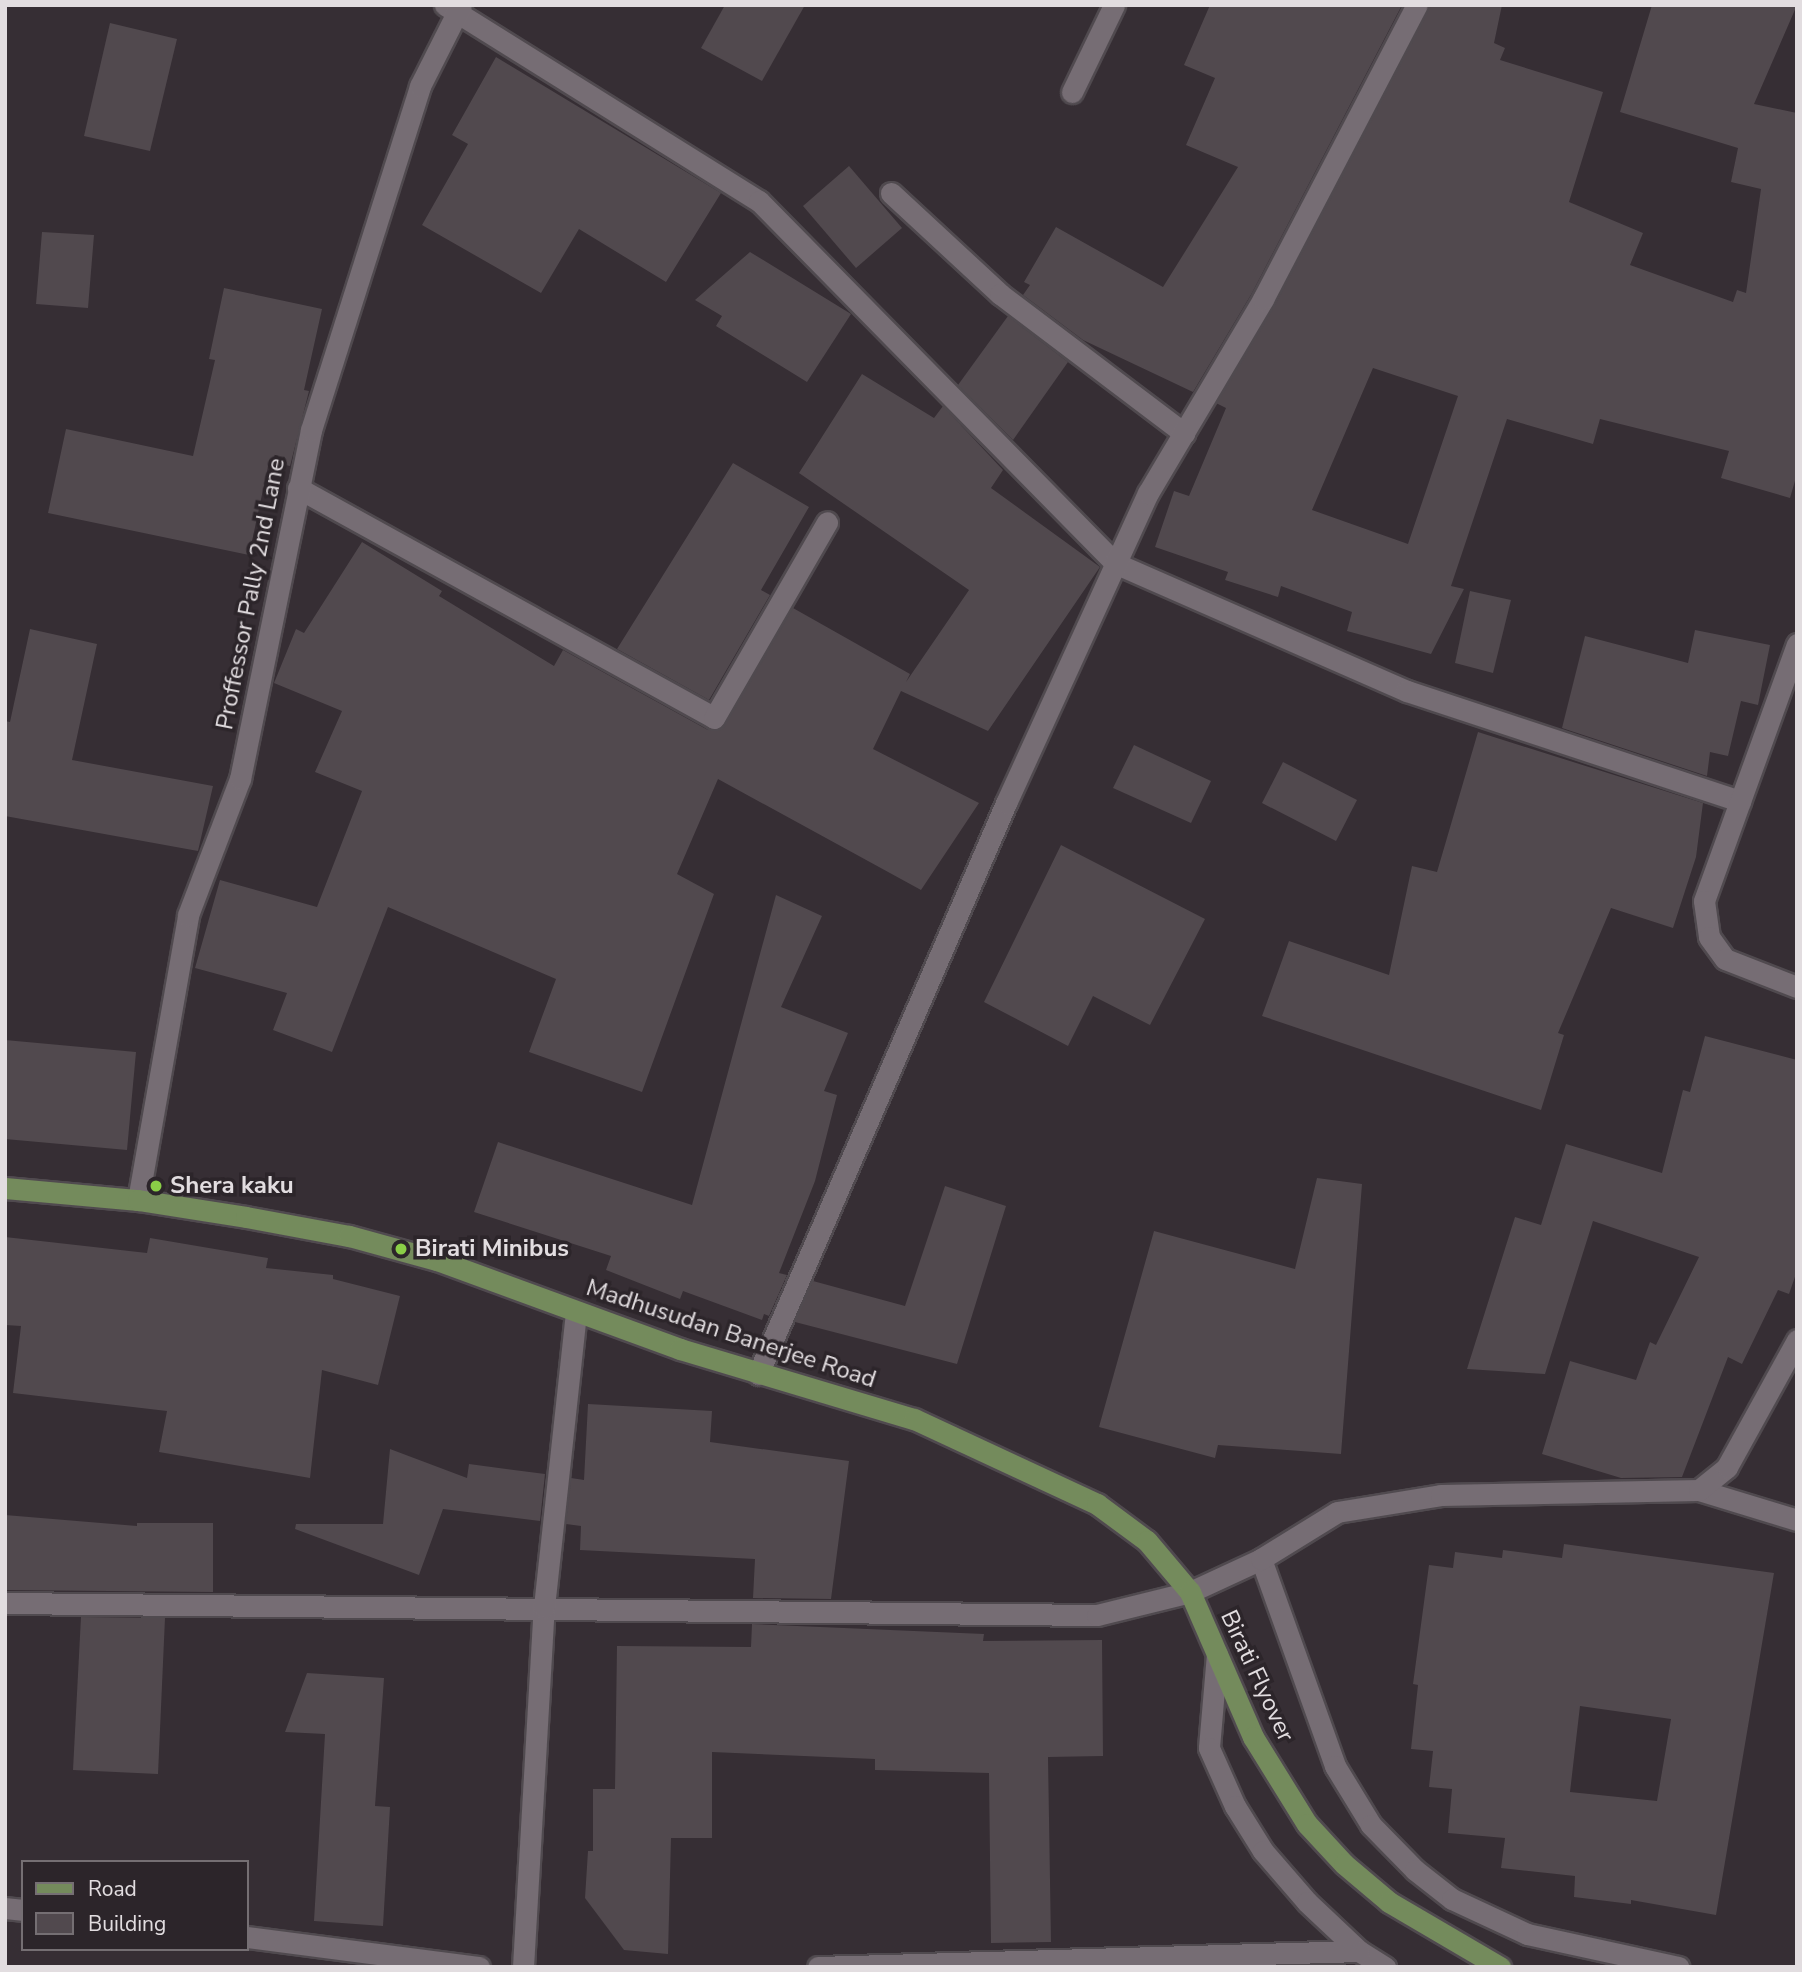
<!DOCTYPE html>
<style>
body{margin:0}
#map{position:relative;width:1802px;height:1972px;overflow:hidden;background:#362e34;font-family:"Nunito Sans",sans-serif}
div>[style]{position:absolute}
.building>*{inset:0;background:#51494e}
.roads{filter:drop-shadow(2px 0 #504a4f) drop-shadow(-2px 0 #504a4f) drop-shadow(0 2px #504a4f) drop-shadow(0 -2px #504a4f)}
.minor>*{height:21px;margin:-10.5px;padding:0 10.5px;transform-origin:10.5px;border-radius:10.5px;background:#766d74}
.major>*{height:21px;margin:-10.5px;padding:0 10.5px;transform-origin:10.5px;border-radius:10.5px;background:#748b5c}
.dots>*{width:19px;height:19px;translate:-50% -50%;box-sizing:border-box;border:4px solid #2c252a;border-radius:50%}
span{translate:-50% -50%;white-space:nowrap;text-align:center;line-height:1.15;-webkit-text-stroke:7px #2c252a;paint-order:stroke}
.street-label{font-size:24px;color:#e2dde0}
.poi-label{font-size:24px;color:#e2dde0;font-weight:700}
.left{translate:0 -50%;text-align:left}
.frame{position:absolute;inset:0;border:7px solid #e2dde0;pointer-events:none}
.legend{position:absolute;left:21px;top:1860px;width:228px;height:91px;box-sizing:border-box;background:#2c252a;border:2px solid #756f73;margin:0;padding:9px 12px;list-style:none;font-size:21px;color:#e2dde0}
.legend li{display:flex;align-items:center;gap:14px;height:35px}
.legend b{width:35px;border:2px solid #756f73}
</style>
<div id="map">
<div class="building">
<i style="clip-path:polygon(725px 5px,805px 5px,762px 81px,701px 48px)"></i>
<i style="clip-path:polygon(1210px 5px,1402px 5px,1252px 293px,1193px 392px,1083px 340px,1023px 295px,1030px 285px,1024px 282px,1056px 227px,1163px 287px,1238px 167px,1186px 145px,1215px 78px,1184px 65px)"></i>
<i style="clip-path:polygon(evenodd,1430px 5px,1502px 5px,1494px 43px,1505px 48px,1500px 60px,1603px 92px,1569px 202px,1643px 233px,1630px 265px,1733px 302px,1737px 290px,1746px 293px,1761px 189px,1731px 182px,1738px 148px,1620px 112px,1652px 5px,1797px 5px,1754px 104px,1797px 113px,1797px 474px,1790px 498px,1721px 478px,1729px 451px,1600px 419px,1593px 444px,1507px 419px,1451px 586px,1464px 589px,1431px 654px,1347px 631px,1352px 612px,1281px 586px,1278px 597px,1225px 580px,1228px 572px,1155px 547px,1174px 491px,1189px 496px,1226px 408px,1216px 403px,1275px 305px,1430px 5px,1373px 368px,1458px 396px,1408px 544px,1312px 510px,1373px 368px)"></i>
<i style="clip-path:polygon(110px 23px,177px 39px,150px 151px,84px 136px)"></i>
<i style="clip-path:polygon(496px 57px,721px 193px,666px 282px,579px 229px,541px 293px,422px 225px,468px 144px,452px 135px)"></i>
<i style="clip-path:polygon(849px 166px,902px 228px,856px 268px,803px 206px)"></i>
<i style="clip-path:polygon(42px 232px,94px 235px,88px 308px,36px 304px)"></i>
<i style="clip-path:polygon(750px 252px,851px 314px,807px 382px,716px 326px,722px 316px,695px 300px)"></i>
<i style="clip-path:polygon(224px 288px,322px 309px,304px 390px,309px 391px,290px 466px,269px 462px,249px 555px,48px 513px,66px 429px,193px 456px,215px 360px,209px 359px)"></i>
<i style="clip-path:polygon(1008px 316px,1068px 362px,1013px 440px,958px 385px)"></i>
<i style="clip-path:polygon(862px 374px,934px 418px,943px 406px,1003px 470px,991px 488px,1100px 567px,988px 731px,901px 691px,873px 749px,979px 803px,921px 890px,718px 779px,677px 874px,714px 894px,642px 1092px,529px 1052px,556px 979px,388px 907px,332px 1052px,273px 1030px,287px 993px,195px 968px,220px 880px,317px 907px,362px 791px,315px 772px,342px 711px,274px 683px,296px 629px,304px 633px,362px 542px,442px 591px,439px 596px,554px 666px,563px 650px,708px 730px,725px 725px,793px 608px,910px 674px,906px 682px,969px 590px,799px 473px)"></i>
<i style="clip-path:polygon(733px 463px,809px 507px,761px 590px,770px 595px,709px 700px,617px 649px)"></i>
<i style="clip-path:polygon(1470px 591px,1511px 600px,1493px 673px,1455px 663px)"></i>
<i style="clip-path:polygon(30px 629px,97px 644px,72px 760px,213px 786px,198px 851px,5px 816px,5px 721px,10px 722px)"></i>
<i style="clip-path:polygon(1695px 630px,1770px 645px,1758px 705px,1741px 701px,1728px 756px,1710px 752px,1707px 776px,1562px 728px,1585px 636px,1688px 663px)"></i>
<i style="clip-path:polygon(1478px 732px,1703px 803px,1696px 857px,1673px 928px,1611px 908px,1558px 1033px,1564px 1035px,1541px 1110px,1262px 1016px,1289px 941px,1389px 975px,1412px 866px,1437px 872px)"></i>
<i style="clip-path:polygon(1134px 745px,1211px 781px,1191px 823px,1113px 788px)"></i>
<i style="clip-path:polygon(1283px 762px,1357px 800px,1336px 841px,1262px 803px)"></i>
<i style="clip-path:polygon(1061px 845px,1205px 919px,1150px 1025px,1093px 996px,1068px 1046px,984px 1002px)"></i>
<i style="clip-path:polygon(776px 895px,822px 916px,781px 1007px,848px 1033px,824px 1091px,837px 1095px,815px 1181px,779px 1273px,787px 1275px,769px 1316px,764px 1314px,762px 1320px,683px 1291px,680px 1299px,606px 1270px,611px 1256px,474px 1212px,498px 1142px,692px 1205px)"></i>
<i style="clip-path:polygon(1705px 1036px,1797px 1060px,1797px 1271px,1789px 1294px,1778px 1290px,1742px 1364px,1728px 1357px,1682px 1477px,1621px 1478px,1542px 1454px,1570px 1361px,1636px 1380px,1650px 1342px,1656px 1345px,1699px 1257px,1593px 1221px,1545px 1374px,1467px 1369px,1515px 1217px,1541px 1225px,1566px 1144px,1662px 1173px,1683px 1090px,1690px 1092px)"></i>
<i style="clip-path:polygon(5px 1040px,136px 1052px,127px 1150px,5px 1139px)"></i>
<i style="clip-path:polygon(1317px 1178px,1362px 1184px,1341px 1454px,1218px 1445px,1215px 1458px,1099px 1427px,1154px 1231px,1295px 1269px)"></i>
<i style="clip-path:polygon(945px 1186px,1006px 1206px,957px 1364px,795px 1322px,813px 1281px,905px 1306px)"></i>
<i style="clip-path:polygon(5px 1237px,147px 1253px,150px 1238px,268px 1258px,266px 1268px,333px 1275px,333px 1279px,400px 1296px,378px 1385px,322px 1370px,310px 1478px,159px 1452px,167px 1411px,13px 1393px,21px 1326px,5px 1325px)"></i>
<i style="clip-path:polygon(588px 1404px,712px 1411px,710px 1442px,849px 1461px,831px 1599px,753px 1598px,755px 1559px,580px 1550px,581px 1526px,566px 1524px,571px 1478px,584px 1480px)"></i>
<i style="clip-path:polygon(390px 1449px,467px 1478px,469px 1464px,545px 1474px,540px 1521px,443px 1509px,419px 1575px,295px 1529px,296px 1524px,383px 1524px)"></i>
<i style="clip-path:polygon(5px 1515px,137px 1526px,137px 1523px,213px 1523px,213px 1592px,5px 1590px)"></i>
<i style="clip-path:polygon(evenodd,1564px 1544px,1774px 1573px,1716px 1915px,1631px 1900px,1631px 1904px,1574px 1897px,1575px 1876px,1501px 1868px,1505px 1838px,1448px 1833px,1452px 1789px,1429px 1787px,1433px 1751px,1411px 1749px,1418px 1685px,1413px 1684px,1429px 1565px,1453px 1568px,1455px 1552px,1502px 1558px,1503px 1550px,1562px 1558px,1564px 1544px,1580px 1706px,1671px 1719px,1657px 1801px,1570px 1792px,1580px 1706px)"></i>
<i style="clip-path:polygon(81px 1617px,165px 1618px,158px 1774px,73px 1770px)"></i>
<i style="clip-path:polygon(752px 1624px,984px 1634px,983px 1641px,1102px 1640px,1103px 1756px,1048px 1757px,1051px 1942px,991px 1943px,989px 1773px,875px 1770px,875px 1759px,712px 1752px,712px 1838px,671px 1838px,668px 1954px,624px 1950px,585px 1898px,588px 1851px,593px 1851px,593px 1789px,615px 1789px,617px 1646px,751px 1647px)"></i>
<i style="clip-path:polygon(307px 1673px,384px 1678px,375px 1806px,390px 1807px,383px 1926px,314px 1921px,325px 1734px,285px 1732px)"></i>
</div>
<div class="roads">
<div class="minor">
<i style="left:445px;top:5px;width:370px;rotate:32deg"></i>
<i style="left:759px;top:201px;width:508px;rotate:45.48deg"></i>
<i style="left:1115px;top:563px;width:319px;rotate:23.7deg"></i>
<i style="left:1407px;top:691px;width:351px;rotate:18.3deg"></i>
<i style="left:1072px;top:92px;width:97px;rotate:-64.2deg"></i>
<i style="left:891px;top:193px;width:149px;rotate:42.8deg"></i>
<i style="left:1000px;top:294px;width:231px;rotate:37.1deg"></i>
<i style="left:298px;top:488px;width:475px;rotate:28.9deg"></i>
<i style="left:714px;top:718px;width:226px;rotate:-60deg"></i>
<i style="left:1797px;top:644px;width:273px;rotate:109.9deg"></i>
<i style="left:1704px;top:901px;width:36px;rotate:82deg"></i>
<i style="left:1709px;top:937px;width:27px;rotate:54deg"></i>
<i style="left:1725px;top:959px;width:77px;rotate:21.3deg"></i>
<i style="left:138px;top:1200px;width:289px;rotate:-80deg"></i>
<i style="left:188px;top:915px;width:146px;rotate:-69.1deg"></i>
<i style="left:240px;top:779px;width:356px;rotate:-78.5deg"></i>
<i style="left:311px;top:430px;width:361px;rotate:-72.4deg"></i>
<i style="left:420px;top:86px;width:91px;rotate:-63.2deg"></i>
<i style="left:758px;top:1374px;width:623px;rotate:-66.52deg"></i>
<i style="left:1006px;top:803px;width:341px;rotate:-65.4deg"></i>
<i style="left:1148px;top:493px;width:226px;rotate:-59.3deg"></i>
<i style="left:1263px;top:299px;width:332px;rotate:-62.4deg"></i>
<i style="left:1699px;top:1490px;width:102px;rotate:17deg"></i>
<i style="left:1261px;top:1559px;width:220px;rotate:70.3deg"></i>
<i style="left:1335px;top:1766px;width:69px;rotate:58.6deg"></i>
<i style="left:1371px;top:1825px;width:63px;rotate:45.6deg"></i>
<i style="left:1415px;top:1870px;width:47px;rotate:38.1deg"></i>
<i style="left:1452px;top:1899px;width:83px;rotate:25deg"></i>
<i style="left:1527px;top:1934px;width:155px;rotate:12.3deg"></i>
<i style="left:5px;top:1603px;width:1092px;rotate:0.63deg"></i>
<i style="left:1097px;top:1615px;width:96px;rotate:-13.9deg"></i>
<i style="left:1190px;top:1592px;width:78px;rotate:-24.9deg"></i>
<i style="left:1261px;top:1559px;width:89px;rotate:-31.7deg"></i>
<i style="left:1337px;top:1512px;width:105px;rotate:-9.3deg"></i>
<i style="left:1441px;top:1495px;width:258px;rotate:-1.1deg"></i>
<i style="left:1699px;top:1490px;width:36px;rotate:-39deg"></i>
<i style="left:1727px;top:1467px;width:145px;rotate:-61.1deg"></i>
<i style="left:1217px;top:1654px;width:94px;rotate:94.9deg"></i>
<i style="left:1209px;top:1748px;width:64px;rotate:65.9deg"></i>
<i style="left:1235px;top:1806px;width:53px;rotate:58.1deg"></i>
<i style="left:1263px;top:1851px;width:67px;rotate:49.2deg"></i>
<i style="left:1307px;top:1902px;width:71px;rotate:43.3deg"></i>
<i style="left:1359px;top:1951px;width:31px;rotate:32deg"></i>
<i style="left:5px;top:1908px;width:18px;rotate:6deg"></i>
<i style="left:247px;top:1937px;width:234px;rotate:7.4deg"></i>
<i style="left:523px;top:1967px;width:361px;rotate:-86.7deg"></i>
<i style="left:544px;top:1607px;width:295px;rotate:-83.8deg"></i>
<i style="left:818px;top:1967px;width:541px;rotate:-1.69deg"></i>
</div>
<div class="major">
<i style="left:5px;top:1188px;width:134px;rotate:5.2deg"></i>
<i style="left:138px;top:1200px;width:109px;rotate:8.9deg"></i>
<i style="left:246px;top:1217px;width:105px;rotate:10.5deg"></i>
<i style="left:349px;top:1236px;width:91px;rotate:15.3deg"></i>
<i style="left:437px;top:1260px;width:259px;rotate:20.1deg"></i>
<i style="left:680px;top:1349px;width:244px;rotate:16.7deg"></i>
<i style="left:914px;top:1419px;width:202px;rotate:24.9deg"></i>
<i style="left:1097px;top:1504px;width:62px;rotate:36.5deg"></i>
<i style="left:1147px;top:1541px;width:67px;rotate:49.9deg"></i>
<i style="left:1190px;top:1592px;width:158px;rotate:66.5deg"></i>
<i style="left:1253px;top:1737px;width:102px;rotate:58.2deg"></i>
<i style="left:1307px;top:1824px;width:54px;rotate:47.2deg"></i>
<i style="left:1344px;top:1864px;width:59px;rotate:40.2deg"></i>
<i style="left:1389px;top:1902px;width:129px;rotate:30.4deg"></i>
</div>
</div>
<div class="dots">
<i style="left:156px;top:1186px;background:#8ace47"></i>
<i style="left:401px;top:1249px;background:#8ace47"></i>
</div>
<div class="street-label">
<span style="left:251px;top:594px;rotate:-79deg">Proffessor Pally 2nd Lane</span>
<span style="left:731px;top:1334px;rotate:18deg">Madhusudan Banerjee Road</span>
<span style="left:1257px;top:1676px;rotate:65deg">Birati Flyover</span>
</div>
<div class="poi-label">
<span class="left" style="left:170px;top:1186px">Shera kaku</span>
<span class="left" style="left:415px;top:1249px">Birati Minibus</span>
</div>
<div class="frame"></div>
<ul class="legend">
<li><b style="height:9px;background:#748b5c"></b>Road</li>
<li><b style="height:19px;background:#51494e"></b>Building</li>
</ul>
</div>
